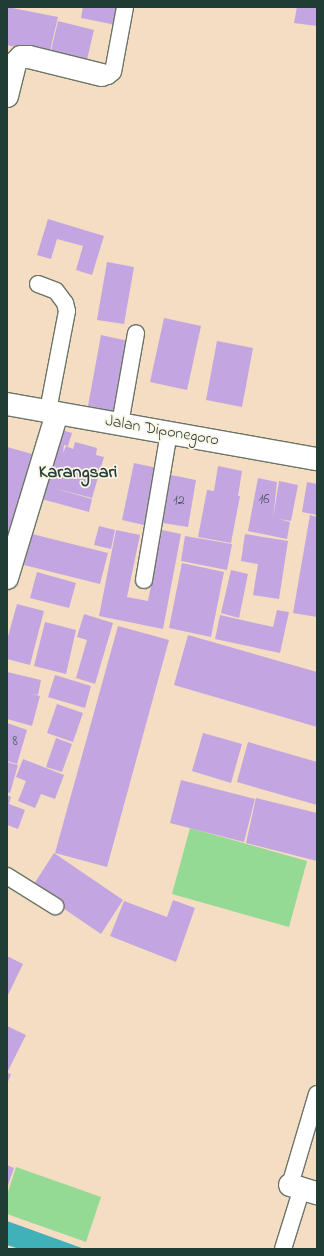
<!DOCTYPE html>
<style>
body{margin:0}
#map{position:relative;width:324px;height:1256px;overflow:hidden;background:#f4ddc2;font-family:"Indie Flower",sans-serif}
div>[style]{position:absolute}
.green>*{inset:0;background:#94da94}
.water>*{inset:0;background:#41b1b9}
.building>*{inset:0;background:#c3a6e1}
.roads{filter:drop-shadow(1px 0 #6a7566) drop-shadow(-1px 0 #6a7566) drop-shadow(0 1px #6a7566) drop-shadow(0 -1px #6a7566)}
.lane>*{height:16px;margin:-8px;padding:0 8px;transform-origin:8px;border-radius:8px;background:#fff}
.street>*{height:22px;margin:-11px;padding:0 11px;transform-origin:11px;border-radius:11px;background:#fff}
.secondary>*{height:22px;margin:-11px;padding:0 11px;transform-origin:11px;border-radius:11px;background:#fff}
span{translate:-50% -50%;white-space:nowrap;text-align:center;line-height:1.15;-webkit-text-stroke:3.5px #fcf5e5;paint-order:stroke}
.number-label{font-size:14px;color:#48575f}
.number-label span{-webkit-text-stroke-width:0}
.street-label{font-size:16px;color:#1f3d34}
.quarter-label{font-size:18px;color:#1f3d34;font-weight:700}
.frame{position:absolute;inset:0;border:8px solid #1f3d34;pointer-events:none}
</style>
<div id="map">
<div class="green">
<i style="clip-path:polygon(190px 828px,307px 861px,289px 927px,172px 894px)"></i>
<i style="clip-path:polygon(16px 1167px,101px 1197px,86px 1242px,7px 1214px,7px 1195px)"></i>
</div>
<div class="water">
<i style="clip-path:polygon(7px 1221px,79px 1247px,84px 1249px,19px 1249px,7px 1245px)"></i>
</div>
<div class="building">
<i style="clip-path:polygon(7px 7px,58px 17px,49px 55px,7px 45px)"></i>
<i style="clip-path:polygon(83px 7px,119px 7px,116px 25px,81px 18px)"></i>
<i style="clip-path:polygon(297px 7px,317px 7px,317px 26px,294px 23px)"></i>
<i style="clip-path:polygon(58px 21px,94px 30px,86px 64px,50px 55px)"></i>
<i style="clip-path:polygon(48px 219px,104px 236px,92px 275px,76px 270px,83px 246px,57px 239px,51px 259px,37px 255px)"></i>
<i style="clip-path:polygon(107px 262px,134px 267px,124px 324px,97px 320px)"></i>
<i style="clip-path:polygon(164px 318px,201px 326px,187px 390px,150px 382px)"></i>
<i style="clip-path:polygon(101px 335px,128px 341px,115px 412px,88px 406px)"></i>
<i style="clip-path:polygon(217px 341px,253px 348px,242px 407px,206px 400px)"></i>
<i style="clip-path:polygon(58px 429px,72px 433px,68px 446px,64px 445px,63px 453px,66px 446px,73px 449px,75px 442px,97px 448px,96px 455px,104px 457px,92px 498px,53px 488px,92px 499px,89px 512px,38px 498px)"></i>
<i style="clip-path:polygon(7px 447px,36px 455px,7px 552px)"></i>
<i style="clip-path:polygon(134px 463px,157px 468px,144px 525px,122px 520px)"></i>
<i style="clip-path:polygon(218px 466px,242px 471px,238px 496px,240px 496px,231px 543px,198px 537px,207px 490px,214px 491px)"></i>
<i style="clip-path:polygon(171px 475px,196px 480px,188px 527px,163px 523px)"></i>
<i style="clip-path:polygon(258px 478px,277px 482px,273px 518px,279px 481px,298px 485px,291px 521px,279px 519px,290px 522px,287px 539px,248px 531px)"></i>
<i style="clip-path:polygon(307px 482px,317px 484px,317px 515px,302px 512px)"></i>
<i style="clip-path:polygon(310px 515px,317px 517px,317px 617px,293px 613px)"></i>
<i style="clip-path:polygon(99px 526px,115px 530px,111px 549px,94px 545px)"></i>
<i style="clip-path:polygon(116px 530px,140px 535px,127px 597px,148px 601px,162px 530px,181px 534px,163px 629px,99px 616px)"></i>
<i style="clip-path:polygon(32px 534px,108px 553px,100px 584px,24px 565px)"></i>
<i style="clip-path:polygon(245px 534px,288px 541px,279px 599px,253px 595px,258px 564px,241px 561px)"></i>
<i style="clip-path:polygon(185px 536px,232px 544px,227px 570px,181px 561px)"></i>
<i style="clip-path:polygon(182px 563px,224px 572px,211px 637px,169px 628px)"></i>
<i style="clip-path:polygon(231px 570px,248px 574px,239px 618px,221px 613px)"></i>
<i style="clip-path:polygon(37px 572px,76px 583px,69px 608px,30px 598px)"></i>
<i style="clip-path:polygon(17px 604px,44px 611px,30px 665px,7px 659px,7px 640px)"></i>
<i style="clip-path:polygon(277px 610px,289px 612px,280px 653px,215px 639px,220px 615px,273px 627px)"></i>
<i style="clip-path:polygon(84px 614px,113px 623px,95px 684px,76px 678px,87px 640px,77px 637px)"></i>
<i style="clip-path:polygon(45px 622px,76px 630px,66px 674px,34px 666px)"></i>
<i style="clip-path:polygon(118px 626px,169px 640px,107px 867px,55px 853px)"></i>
<i style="clip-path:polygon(188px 635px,317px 672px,317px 727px,174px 685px)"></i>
<i style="clip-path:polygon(7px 672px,41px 680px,38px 695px,30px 694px,40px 696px,32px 726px,7px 719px)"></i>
<i style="clip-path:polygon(55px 675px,91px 686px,85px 708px,48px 697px)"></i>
<i style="clip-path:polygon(57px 704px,83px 713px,73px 742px,47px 733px)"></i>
<i style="clip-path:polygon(7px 723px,27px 730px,17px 764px,7px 761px)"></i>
<i style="clip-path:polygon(203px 733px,242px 744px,231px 783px,192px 771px)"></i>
<i style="clip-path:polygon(56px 738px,72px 744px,62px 772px,46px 767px)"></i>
<i style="clip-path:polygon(248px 742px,317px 762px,317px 805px,237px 782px)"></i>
<i style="clip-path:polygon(23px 759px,64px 775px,55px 799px,41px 794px,35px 808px,18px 801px,26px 781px,16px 777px)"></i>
<i style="clip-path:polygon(7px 762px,18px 765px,10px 793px,7px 792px)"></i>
<i style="clip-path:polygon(181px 780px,255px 799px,244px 842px,170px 823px)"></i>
<i style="clip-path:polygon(7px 795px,11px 797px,9px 804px,25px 810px,18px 829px,7px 825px)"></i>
<i style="clip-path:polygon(256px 798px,317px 813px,317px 861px,246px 843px)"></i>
<i style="clip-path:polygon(54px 853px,123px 900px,101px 934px,32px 887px)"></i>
<i style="clip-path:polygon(173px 900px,195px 908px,176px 962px,110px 936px,124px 901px,167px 917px)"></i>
<i style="clip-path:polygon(7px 956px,23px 964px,7px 997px)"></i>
<i style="clip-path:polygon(7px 1026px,26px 1035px,7px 1073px,11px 1074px,7px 1084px)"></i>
<i style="clip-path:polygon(7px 1165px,14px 1168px,7px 1188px)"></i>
</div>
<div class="roads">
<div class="lane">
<i style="left:102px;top:75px;width:6px;rotate:9deg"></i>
<i style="left:108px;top:76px;width:6px;rotate:-39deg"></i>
<i style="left:113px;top:72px;width:66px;rotate:-79.5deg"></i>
<i style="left:38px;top:284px;width:19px;rotate:21deg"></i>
<i style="left:56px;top:291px;width:15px;rotate:53deg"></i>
<i style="left:65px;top:303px;width:8px;rotate:76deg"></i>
<i style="left:67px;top:311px;width:102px;rotate:100.8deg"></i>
<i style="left:120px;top:424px;width:92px;rotate:-80deg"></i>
<i style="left:144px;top:580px;width:150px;rotate:-80.4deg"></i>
<i style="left:7px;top:876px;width:57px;rotate:32deg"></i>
<i style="left:290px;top:1185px;width:95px;rotate:-73.5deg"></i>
<i style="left:283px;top:1249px;width:64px;rotate:-72.7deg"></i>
</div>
<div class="street">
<i style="left:7px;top:96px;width:34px;rotate:-76deg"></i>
<i style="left:15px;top:63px;width:8px;rotate:-45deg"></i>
<i style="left:21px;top:57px;width:8px"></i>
<i style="left:29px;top:57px;width:75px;rotate:13.9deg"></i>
<i style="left:7px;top:578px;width:172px;rotate:-73.1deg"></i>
<i style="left:290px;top:1185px;width:28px;rotate:17deg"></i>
</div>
<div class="secondary">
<i style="left:7px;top:404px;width:315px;rotate:10.1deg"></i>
</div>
</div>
<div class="number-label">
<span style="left:264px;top:500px">16</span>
<span style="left:179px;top:501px">12</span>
<span style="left:15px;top:742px">8</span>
</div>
<div class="street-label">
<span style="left:162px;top:431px;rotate:10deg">Jalan Diponegoro</span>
</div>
<div class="quarter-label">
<span style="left:78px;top:473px">Karangsari</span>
</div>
<div class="frame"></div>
</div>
